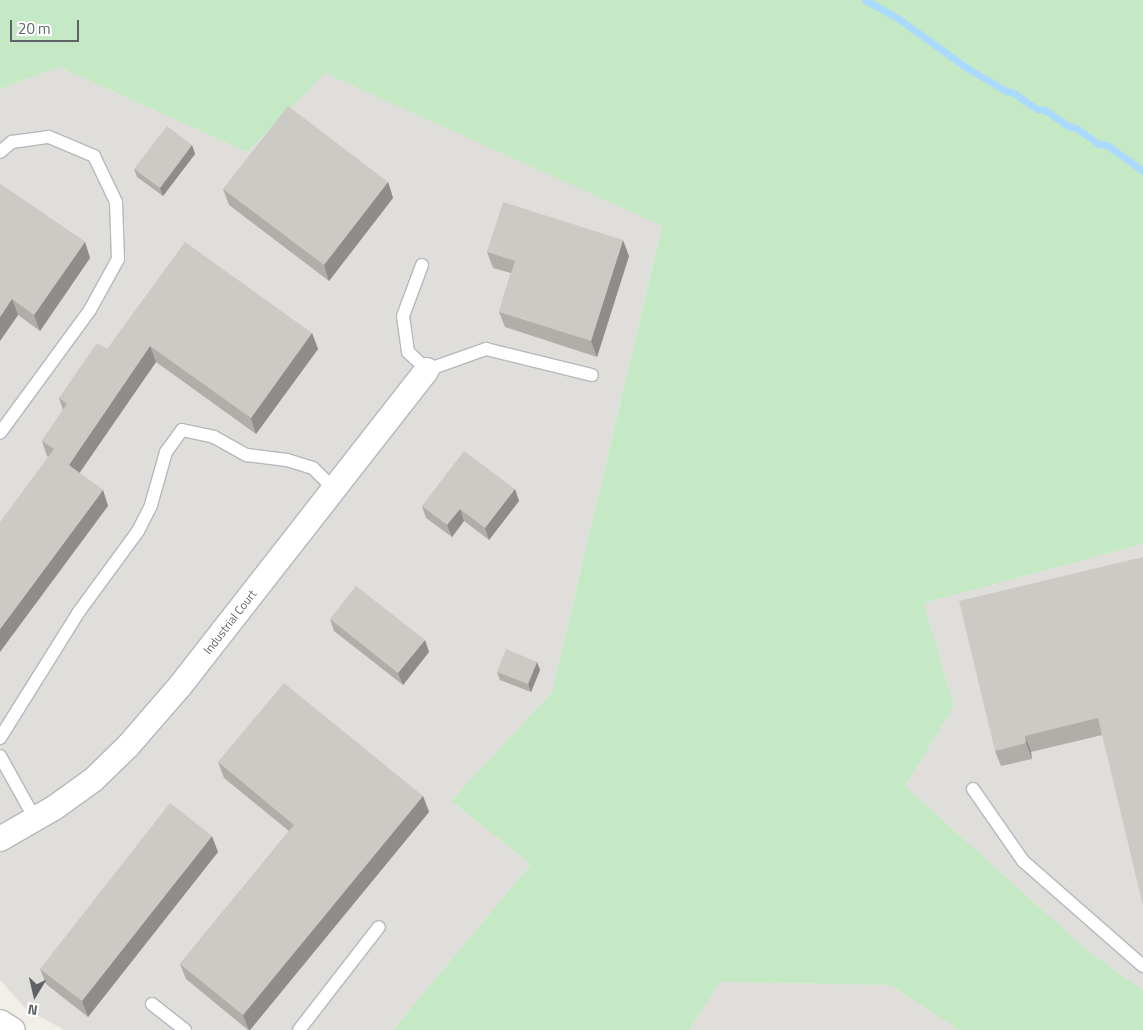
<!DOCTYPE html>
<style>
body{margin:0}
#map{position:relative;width:1143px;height:1030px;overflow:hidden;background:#f1efe8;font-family:"Titillium Web",sans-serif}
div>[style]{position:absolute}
.industrial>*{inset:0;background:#e0deda}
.green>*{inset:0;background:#c5e8c5}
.stream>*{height:7px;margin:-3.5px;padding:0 3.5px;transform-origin:3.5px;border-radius:3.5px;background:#aadaff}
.roads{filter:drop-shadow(1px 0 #b5b8bc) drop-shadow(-1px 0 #b5b8bc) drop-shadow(0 1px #b5b8bc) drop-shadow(0 -1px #b5b8bc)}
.lane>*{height:12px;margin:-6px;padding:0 6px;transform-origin:6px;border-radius:6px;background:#fff}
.street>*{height:24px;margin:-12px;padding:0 12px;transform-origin:12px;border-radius:12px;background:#fff}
.wall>*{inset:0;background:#afaea9}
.shaded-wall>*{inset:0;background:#8f8d8a}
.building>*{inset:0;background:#cccac5}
span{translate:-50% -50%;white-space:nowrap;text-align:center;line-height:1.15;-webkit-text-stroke:5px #fff;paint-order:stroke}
.street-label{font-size:12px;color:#5f6368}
.north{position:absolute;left:10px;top:970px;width:50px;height:50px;-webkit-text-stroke:4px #fff;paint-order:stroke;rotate:189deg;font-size:14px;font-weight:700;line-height:20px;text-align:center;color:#5f6368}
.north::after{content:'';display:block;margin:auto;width:18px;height:22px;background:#5f6368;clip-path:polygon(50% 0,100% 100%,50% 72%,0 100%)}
.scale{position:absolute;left:10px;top:20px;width:69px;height:22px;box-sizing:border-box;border:2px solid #5f6368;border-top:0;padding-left:6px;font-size:15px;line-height:18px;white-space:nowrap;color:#5f6368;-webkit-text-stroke:4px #fff;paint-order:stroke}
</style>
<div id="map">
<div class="industrial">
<i style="clip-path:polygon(59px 67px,247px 152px,325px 73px,662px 225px,552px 692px,451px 801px,531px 864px,393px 1030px,64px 1030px,25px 1008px,0 980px,0 89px)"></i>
<i style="clip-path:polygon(1143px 544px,1143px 990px,1088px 951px,905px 786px,954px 706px,924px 603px)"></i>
<i style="clip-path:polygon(719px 982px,890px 985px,959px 1030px,689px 1030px)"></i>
</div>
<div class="green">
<i style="clip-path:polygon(0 0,1143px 0,1143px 544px,924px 603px,954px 706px,905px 786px,1088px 951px,1143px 990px,1143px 1030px,959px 1030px,890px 985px,720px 982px,689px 1030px,393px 1030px,531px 864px,451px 801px,552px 692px,662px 226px,325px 73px,247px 152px,59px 67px,0 89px)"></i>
</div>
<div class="stream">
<i style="left:865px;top:0;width:39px;rotate:29deg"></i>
<i style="left:899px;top:19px;width:84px;rotate:35.8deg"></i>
<i style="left:967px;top:68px;width:45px;rotate:30.5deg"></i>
<i style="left:1006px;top:91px;width:8px;rotate:14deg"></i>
<i style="left:1014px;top:93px;width:28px;rotate:35deg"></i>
<i style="left:1037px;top:109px;width:8px;rotate:7deg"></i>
<i style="left:1045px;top:110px;width:28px;rotate:35deg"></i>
<i style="left:1068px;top:126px;width:8px;rotate:14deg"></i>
<i style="left:1076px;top:128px;width:28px;rotate:35deg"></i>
<i style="left:1099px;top:144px;width:8px;rotate:7deg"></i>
<i style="left:1107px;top:145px;width:44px;rotate:35.8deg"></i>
</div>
<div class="roads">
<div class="lane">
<i style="left:0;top:152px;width:16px;rotate:-40deg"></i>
<i style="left:12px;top:142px;width:37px;rotate:-8deg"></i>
<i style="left:49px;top:137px;width:49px;rotate:22.9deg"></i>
<i style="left:94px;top:156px;width:51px;rotate:64.4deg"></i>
<i style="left:116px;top:202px;width:57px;rotate:88deg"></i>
<i style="left:118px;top:259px;width:58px;rotate:118.8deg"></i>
<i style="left:90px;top:310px;width:152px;rotate:126.2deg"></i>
<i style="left:422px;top:265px;width:54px;rotate:110.4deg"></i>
<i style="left:403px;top:316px;width:36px;rotate:82deg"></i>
<i style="left:408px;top:352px;width:26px;rotate:43deg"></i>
<i style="left:427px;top:370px;width:63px;rotate:-19.6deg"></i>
<i style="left:486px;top:349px;width:109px;rotate:13.8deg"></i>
<i style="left:0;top:738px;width:147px;rotate:-58deg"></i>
<i style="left:78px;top:613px;width:102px;rotate:-53.8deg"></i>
<i style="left:138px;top:531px;width:29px;rotate:-63deg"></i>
<i style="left:151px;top:505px;width:55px;rotate:-74.2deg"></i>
<i style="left:166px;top:452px;width:27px;rotate:-54deg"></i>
<i style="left:182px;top:430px;width:33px;rotate:12deg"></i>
<i style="left:214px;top:437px;width:38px;rotate:29deg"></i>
<i style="left:247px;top:455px;width:40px;rotate:7.1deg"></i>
<i style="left:287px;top:460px;width:27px;rotate:17deg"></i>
<i style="left:313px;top:468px;width:30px;rotate:45deg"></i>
<i style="left:0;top:756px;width:72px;rotate:60.9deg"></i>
<i style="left:973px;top:789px;width:88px;rotate:55.2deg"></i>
<i style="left:1023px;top:861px;width:159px;rotate:41.2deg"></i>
<i style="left:152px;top:1004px;width:42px;rotate:38.2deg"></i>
<i style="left:299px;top:1030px;width:130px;rotate:-52.2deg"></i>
</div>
<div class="street">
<i style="left:0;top:839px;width:62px;rotate:-29.9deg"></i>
<i style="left:54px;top:808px;width:48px;rotate:-35.7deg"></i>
<i style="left:93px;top:780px;width:49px;rotate:-44.2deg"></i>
<i style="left:128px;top:746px;width:79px;rotate:-49.1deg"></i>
<i style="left:180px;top:686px;width:401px;rotate:-52deg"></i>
<i style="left:0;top:1022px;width:15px;rotate:32deg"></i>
</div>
</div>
<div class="wall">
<i style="clip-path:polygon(192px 145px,195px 154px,163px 196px,137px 177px,134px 169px)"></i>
<i style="clip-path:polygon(388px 182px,393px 198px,329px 281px,229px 205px,223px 189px)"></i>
<i style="clip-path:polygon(0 184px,85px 242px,90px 258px,40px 331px,18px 315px,0 341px)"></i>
<i style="clip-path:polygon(487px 252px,629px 256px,597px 357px,505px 327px,499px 312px,511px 273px,493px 268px)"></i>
<i style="clip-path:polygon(312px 333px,318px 349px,256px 434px,156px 362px,79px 473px,103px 490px,108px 506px,47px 456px,42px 441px,63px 410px,59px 398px,107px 349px)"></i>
<i style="clip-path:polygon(515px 489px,519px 501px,489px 540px,464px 521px,452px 537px,426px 518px,422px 506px)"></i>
<i style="clip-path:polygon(1143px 557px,1102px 735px,1031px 752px,1032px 759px,1001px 766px,995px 751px)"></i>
<i style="clip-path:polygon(330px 619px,425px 640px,429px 652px,403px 685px,334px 631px)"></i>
<i style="clip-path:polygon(537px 662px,540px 670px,531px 692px,500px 680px,497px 672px)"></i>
<i style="clip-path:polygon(218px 762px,423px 796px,429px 812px,250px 1030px,248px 1030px,186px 979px,180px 964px,289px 831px,224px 778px)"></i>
<i style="clip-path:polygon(218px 852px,88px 1017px,46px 984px,40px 969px)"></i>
</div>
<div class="shaded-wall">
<i style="clip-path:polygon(192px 145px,195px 154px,163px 196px,160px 188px)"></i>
<i style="clip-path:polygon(388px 182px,393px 198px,329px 281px,324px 265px)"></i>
<i style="clip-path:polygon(623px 240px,629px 256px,597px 357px,591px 341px)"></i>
<i style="clip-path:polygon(85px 242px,90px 258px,40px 331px,34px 315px)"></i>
<i style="clip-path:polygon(12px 299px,18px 315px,0 341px,0 317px)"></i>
<i style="clip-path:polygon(312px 333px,318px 349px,256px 434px,251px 418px)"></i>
<i style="clip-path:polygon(150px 346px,156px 362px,74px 481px,69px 465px)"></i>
<i style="clip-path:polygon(515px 489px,519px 501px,489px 540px,485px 528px)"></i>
<i style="clip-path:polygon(103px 490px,108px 506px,0 652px,0 629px)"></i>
<i style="clip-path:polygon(460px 509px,464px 521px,452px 537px,447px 525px)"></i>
<i style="clip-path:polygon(425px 640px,429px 652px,403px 685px,398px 673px)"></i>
<i style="clip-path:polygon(537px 662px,540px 670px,531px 692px,528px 684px)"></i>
<i style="clip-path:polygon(1025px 736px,1031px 752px,1032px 759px,1026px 743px)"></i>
<i style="clip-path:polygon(423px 796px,429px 812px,250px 1030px,249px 1030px,243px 1015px)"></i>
<i style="clip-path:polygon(212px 836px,218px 852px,88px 1017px,82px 1001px)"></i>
</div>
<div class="building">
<i style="clip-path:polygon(288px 106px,388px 182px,324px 265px,223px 189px)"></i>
<i style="clip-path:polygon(167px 126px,192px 145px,160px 188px,134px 169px)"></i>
<i style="clip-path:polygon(0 184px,85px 242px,34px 315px,12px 299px,0 317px)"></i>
<i style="clip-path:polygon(503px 202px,623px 240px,591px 341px,499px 312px,515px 261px,487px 252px)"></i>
<i style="clip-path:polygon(185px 242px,312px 333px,251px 418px,150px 346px,69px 465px,103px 490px,0 629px,0 522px,54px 449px,42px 441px,67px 404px,59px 398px,97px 343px,107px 349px)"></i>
<i style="clip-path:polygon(464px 451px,515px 489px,485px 528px,460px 509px,447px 525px,422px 506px)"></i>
<i style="clip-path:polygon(1143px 557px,1143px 906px,1098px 718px,1025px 736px,1026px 743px,995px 751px,959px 601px)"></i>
<i style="clip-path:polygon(356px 586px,425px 640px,398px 673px,330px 619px)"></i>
<i style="clip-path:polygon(506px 649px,537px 662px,528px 684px,497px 672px)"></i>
<i style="clip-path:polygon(284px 683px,423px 796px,243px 1015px,180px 964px,294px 825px,218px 762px)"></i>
<i style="clip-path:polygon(170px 803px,212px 836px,82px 1001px,40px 969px)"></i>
</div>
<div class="street-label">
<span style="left:230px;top:622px;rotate:-52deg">Industrial Court</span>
</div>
<div class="north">N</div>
<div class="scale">20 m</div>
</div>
